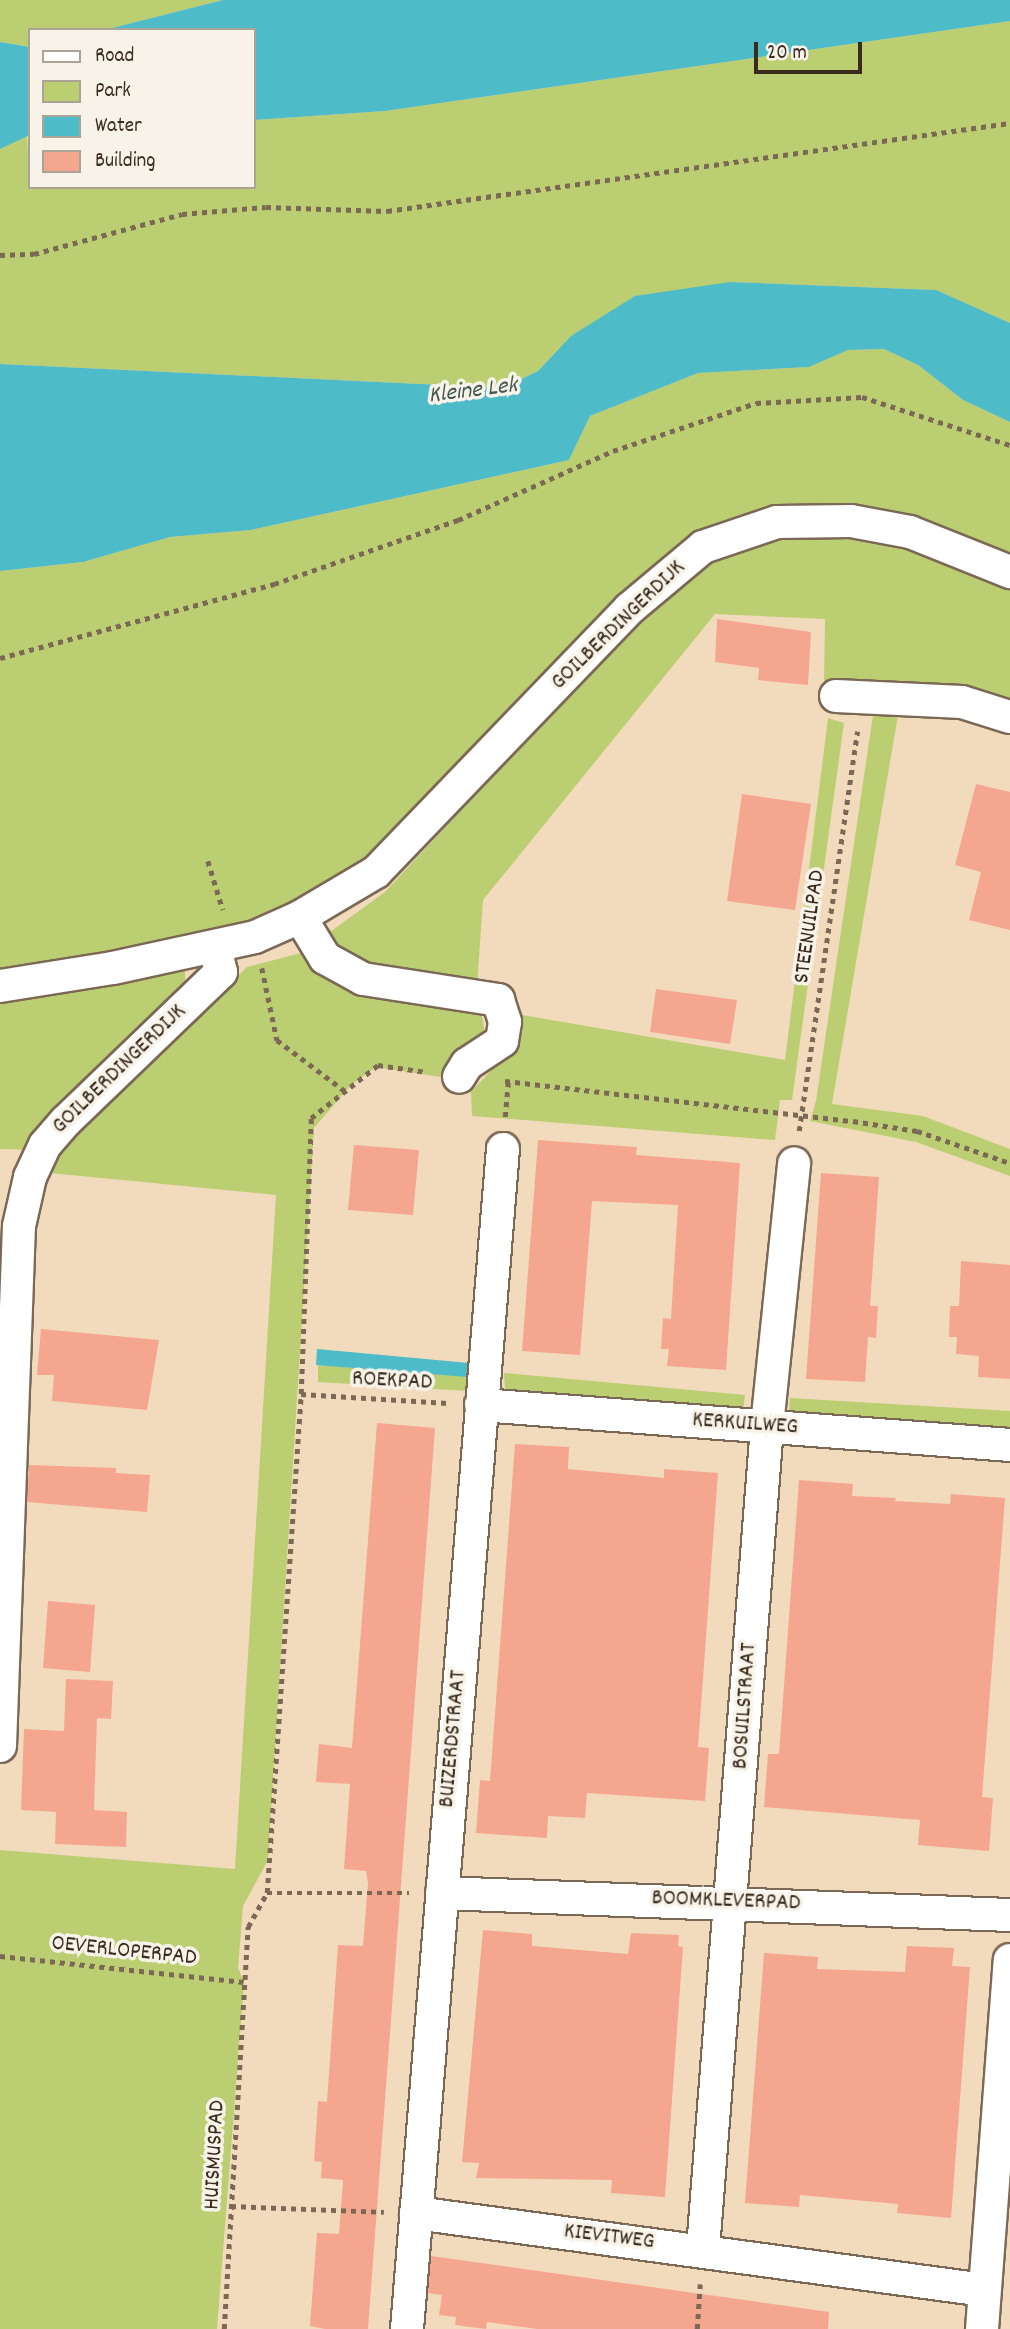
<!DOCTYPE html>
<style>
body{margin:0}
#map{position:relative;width:1010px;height:2329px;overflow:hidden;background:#f2dbbc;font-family:Dekko,sans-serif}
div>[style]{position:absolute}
.green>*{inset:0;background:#bbce71}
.water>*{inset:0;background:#4ebbc9}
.building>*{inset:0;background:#f5a68f}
.path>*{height:4.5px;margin-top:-2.25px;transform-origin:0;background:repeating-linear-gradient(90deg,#7b6855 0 5px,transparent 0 10px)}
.roads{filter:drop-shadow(2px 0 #7b6855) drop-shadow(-2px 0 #7b6855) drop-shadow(0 2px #7b6855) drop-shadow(0 -2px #7b6855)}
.minor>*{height:32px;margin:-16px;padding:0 16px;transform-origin:16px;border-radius:16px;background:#fff}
span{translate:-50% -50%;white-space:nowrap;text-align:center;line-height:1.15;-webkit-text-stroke:7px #f7f3e8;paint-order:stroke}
.street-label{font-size:23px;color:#3b2a1e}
.water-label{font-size:24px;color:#415651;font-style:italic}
.legend{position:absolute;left:28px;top:28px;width:228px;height:161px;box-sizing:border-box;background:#f7f3e8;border:2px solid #aca397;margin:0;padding:9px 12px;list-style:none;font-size:21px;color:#3b2a1e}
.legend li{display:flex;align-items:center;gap:14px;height:35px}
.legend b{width:35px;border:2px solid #aca397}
.scale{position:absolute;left:754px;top:42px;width:108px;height:32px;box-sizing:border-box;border:4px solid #3b2a1e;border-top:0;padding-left:9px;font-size:21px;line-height:24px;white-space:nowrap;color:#3b2a1e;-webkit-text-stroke:5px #f7f3e8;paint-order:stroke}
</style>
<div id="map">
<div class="green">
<i style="clip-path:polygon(0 0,223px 0,104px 30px,30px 30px,30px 47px,0 42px)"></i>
<i style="clip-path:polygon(1010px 21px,1010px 323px,935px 290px,730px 282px,571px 336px,538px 371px,503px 388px,0 364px,0 149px,27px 136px,30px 187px,254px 187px,254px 120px,385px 111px)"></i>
<i style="clip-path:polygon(884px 349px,918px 365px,963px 400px,1010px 422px,1010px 560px,912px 521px,699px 537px,364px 865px,305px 904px,225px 934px,0 974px,0 571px,83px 562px,170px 537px,251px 530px,569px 460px,590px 416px,698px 373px,809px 367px,847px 350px)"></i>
<i style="clip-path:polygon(849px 533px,904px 548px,1010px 589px,1010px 703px,824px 686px,825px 619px,715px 614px,483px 900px,477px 986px,486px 1040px,447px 1078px,376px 1067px,351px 1085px,314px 1128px,268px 1860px,243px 1906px,238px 1968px,244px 1982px,217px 2329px,0 2329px,0 1850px,235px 1869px,276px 1195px,40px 1172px,43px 1165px,247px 967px,301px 953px,385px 892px,638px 620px,711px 560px,777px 534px)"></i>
<i style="clip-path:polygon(874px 708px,898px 715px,832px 1104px,923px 1116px,1010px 1149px,1010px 1176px,916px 1142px,810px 1121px,816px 1101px)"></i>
<i style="clip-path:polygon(828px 718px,844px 723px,792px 1100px,780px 1100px,775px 1140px,472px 1116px,471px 1092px,513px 1047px,522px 1015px,785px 1060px)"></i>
<i style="clip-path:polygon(185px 967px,185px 986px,33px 1150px,0 1149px,0 1000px)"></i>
<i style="clip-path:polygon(318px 1365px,465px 1376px,469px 1391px,318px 1382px)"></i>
<i style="clip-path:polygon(504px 1373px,745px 1395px,743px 1412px,505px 1389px)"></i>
<i style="clip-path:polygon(790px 1398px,1010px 1411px,1010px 1430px,789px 1414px)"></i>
</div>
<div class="water">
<i style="clip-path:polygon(223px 0,1010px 0,1010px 21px,385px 111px,254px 120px,254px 30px,104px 30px)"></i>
<i style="clip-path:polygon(0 42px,30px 47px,30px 135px,0 149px)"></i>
<i style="clip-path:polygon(730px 282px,936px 290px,1010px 323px,1010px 422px,963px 400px,918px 365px,884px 349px,848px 350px,809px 367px,698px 373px,590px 416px,569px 460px,251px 530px,170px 537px,83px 562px,0 571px,0 364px,503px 388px,538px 371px,571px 336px,635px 296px)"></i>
<i style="clip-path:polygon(317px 1349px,469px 1363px,468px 1377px,316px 1365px)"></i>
</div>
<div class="building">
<i style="clip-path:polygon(717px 619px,811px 632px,808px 685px,758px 680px,759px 668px,715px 662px)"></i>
<i style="clip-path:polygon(976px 784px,1010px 792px,1010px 930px,969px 920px,981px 872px,955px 865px)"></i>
<i style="clip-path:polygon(742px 794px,811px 804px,795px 910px,727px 901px)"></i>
<i style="clip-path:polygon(656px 989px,737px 1000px,730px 1044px,650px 1032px)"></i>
<i style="clip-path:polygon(538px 1140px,637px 1147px,636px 1155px,740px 1163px,726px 1370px,667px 1366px,669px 1349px,661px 1349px,663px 1318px,671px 1319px,678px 1205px,592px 1201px,580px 1355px,522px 1351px)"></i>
<i style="clip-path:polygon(354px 1145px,419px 1150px,413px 1215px,348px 1210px)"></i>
<i style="clip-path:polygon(821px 1173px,879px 1177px,870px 1306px,878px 1306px,876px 1338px,868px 1337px,865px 1382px,806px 1379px)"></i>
<i style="clip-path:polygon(961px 1261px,1010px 1265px,1010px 1379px,978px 1377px,979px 1356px,956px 1354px,957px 1337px,949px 1337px,950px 1306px,959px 1306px)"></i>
<i style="clip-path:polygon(41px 1329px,159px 1340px,147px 1410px,52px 1401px,54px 1375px,37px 1375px)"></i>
<i style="clip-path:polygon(377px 1423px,435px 1428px,368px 2329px,325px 2329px,310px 2326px,317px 2233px,339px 2234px,343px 2180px,321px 2178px,322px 2162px,314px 2161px,318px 2101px,327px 2102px,338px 1945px,363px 1946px,368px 1883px,366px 1871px,344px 1869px,350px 1784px,316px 1782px,319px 1744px,352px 1748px)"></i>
<i style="clip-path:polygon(515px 1444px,569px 1447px,568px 1469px,664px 1478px,664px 1469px,718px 1473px,698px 1747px,709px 1748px,705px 1801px,587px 1793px,585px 1818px,548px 1816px,547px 1838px,476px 1833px,480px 1780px,490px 1781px)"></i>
<i style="clip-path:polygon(29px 1465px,116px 1468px,116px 1473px,150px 1475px,147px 1512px,27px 1502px)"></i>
<i style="clip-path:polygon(799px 1480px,853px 1484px,852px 1496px,896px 1498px,895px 1501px,950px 1504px,951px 1494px,1005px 1498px,982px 1797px,993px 1798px,989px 1851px,918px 1845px,920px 1820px,764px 1807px,768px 1754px,779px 1754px)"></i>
<i style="clip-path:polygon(48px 1601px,95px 1605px,90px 1672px,43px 1668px)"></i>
<i style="clip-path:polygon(66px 1679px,113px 1681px,111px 1719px,97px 1718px,94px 1810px,127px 1812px,126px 1847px,55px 1844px,56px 1812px,21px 1810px,24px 1729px,64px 1731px)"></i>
<i style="clip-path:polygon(483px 1930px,532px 1934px,532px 1946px,628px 1954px,631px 1933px,679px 1935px,678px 1946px,683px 1947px,665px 2197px,611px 2193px,612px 2180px,476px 2178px,479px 2163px,462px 2162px)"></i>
<i style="clip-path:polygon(907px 1946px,954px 1948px,952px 1966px,970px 1967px,951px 2218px,897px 2213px,898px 2204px,800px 2195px,799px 2207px,745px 2203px,764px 1953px,818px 1957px,817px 1969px,905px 1972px)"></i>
<i style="clip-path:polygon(431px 2256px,829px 2312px,828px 2329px,537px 2329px,487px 2322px,486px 2329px,455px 2325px,456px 2317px,439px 2315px,442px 2295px,428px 2293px)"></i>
</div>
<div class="path">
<i style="left:0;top:255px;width:34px;rotate:-2deg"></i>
<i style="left:34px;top:254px;width:153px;rotate:-15.1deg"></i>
<i style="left:182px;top:214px;width:84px;rotate:-4.8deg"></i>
<i style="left:266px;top:207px;width:121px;rotate:1.9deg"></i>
<i style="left:387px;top:211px;width:629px;rotate:-8.04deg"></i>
<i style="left:0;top:658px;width:284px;rotate:-15.1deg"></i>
<i style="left:274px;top:584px;width:195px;rotate:-19.2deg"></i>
<i style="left:458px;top:520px;width:170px;rotate:-24deg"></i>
<i style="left:613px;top:451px;width:151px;rotate:-18.6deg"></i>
<i style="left:756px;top:403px;width:106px;rotate:-3.2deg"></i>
<i style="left:862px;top:397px;width:156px;rotate:18deg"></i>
<i style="left:208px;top:861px;width:51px;rotate:73deg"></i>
<i style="left:262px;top:968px;width:74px;rotate:78.2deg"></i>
<i style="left:277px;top:1040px;width:85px;rotate:36.9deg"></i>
<i style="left:505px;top:1081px;width:350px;rotate:6.6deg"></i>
<i style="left:853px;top:1121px;width:65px;rotate:8.9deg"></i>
<i style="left:917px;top:1131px;width:98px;rotate:19deg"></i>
<i style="left:505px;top:1117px;width:35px;rotate:-85deg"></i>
<i style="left:799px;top:1131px;width:404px;rotate:-81.7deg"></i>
<i style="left:301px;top:1394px;width:147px;rotate:3.5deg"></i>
<i style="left:267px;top:1893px;width:142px"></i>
<i style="left:0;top:1956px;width:245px;rotate:6.1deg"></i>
<i style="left:231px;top:2206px;width:153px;rotate:2.2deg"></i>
<i style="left:224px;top:2329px;width:403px;rotate:-86.6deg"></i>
<i style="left:248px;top:1927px;width:39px;rotate:-61deg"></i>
<i style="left:267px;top:1893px;width:500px;rotate:-86.1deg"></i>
<i style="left:301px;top:1394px;width:276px;rotate:-87.9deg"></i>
<i style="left:311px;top:1118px;width:85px;rotate:-38.3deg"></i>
<i style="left:378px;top:1065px;width:49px;rotate:8.3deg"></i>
<i style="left:697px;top:2329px;width:45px;rotate:-86.2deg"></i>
</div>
<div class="roads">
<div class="minor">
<i style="left:836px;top:696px;width:126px;rotate:2.7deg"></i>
<i style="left:962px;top:702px;width:50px;rotate:17.4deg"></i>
<i style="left:300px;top:917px;width:48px;rotate:58.6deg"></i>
<i style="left:325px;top:958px;width:43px;rotate:28.9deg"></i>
<i style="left:363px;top:979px;width:137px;rotate:8.8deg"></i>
<i style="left:498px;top:1000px;width:23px;rotate:72deg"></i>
<i style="left:505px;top:1022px;width:19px;rotate:99deg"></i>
<i style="left:502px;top:1041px;width:42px;rotate:146.7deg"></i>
<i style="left:467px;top:1064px;width:15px;rotate:122deg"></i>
<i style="left:0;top:986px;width:114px;rotate:-9.1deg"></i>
<i style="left:113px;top:968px;width:145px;rotate:-12.3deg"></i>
<i style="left:255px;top:937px;width:49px;rotate:-24deg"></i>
<i style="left:300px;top:917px;width:88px;rotate:-30.6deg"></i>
<i style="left:376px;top:872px;width:365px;rotate:-46.1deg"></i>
<i style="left:629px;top:609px;width:97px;rotate:-40deg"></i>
<i style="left:703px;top:547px;width:78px;rotate:-18.7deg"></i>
<i style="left:777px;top:522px;width:74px;rotate:-0.8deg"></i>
<i style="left:851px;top:521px;width:60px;rotate:10.6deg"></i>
<i style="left:910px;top:532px;width:108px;rotate:21.8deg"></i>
<i style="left:481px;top:1405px;width:531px;rotate:4.32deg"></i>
<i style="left:0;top:1746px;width:520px;rotate:-87.91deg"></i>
<i style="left:19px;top:1226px;width:50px;rotate:-77.3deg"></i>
<i style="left:30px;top:1177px;width:35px;rotate:-65deg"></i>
<i style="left:45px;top:1145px;width:32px;rotate:-49deg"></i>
<i style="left:66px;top:1121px;width:215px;rotate:-43.9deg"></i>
<i style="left:221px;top:972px;width:25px;rotate:-104deg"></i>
<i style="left:442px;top:1893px;width:568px;rotate:2.22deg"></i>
<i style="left:416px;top:2213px;width:573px;rotate:7.72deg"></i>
<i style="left:703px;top:2249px;width:825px;rotate:-85.55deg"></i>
<i style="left:767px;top:1426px;width:264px;rotate:-84.1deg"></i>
<i style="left:407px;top:2329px;width:1184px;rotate:-85.35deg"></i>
<i style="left:982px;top:2329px;width:370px;rotate:-85.7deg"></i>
</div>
</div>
<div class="street-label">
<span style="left:619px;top:626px;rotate:-44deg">GOILBERDINGERDIJK</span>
<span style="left:811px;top:927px;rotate:-82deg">STEENUILPAD</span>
<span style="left:120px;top:1070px;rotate:-44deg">GOILBERDINGERDIJK</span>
<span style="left:392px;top:1382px;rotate:3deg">ROEKPAD</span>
<span style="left:745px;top:1425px;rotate:4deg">KERKUILWEG</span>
<span style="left:746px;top:1706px;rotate:-86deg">BOSUILSTRAAT</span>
<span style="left:454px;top:1739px;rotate:-85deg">BUIZERDSTRAAT</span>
<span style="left:726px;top:1902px;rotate:2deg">BOOMKLEVERPAD</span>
<span style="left:124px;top:1952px;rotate:6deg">OEVERLOPERPAD</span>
<span style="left:216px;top:2155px;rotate:-87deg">HUISMUSPAD</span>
<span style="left:609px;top:2238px;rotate:7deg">KIEVITWEG</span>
</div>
<div class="water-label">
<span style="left:473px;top:392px;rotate:-7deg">Kleine Lek</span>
</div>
<ul class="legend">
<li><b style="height:9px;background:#fff"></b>Road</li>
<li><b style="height:19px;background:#bbce71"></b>Park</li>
<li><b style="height:19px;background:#4ebbc9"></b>Water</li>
<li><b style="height:19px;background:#f5a68f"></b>Building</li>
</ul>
<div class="scale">20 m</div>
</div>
